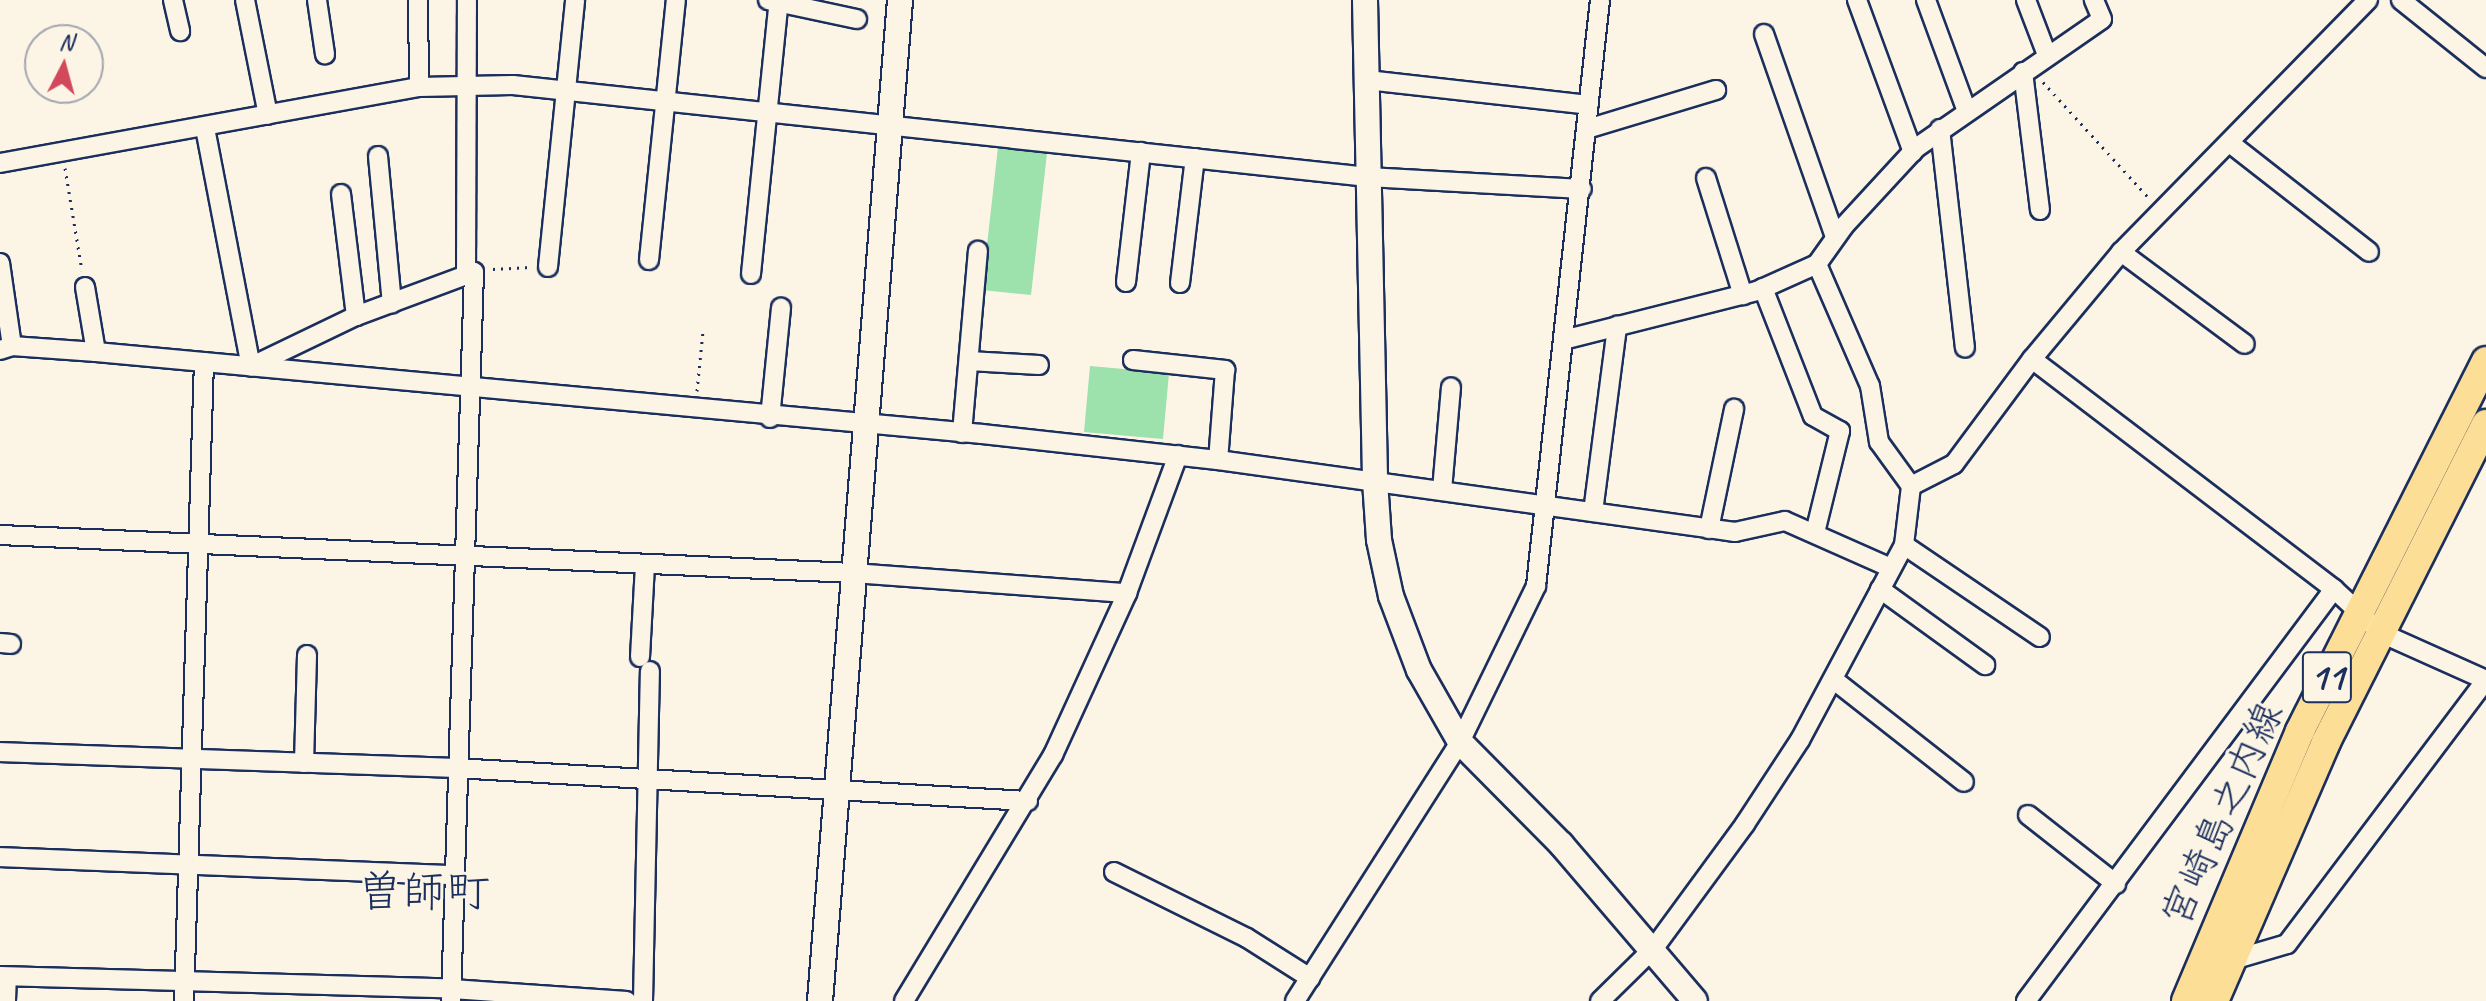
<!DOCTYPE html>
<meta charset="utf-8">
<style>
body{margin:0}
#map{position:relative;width:2486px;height:1001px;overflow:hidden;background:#fcf5e5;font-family:Caveat,"Klee One",sans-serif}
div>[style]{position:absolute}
.green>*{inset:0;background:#9de1ad}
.path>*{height:3px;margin-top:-1.5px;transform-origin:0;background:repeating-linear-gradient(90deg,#1b2f5e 0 2px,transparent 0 8px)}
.roads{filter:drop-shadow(2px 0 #1b2f5e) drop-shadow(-2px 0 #1b2f5e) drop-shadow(0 2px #1b2f5e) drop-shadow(0 -2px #1b2f5e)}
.street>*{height:18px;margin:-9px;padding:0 9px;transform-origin:9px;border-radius:9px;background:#fcf5e5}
.secondary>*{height:24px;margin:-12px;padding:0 12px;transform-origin:12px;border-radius:12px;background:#fcf5e5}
.primary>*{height:28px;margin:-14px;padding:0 14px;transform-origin:14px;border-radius:14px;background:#fdde96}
span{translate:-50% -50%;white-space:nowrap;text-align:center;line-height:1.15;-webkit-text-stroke:6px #fcf5e5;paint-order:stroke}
.shield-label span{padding:2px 6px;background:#fcf5e5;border:2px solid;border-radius:6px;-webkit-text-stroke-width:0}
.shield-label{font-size:38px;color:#1b2f5e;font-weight:700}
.street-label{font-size:40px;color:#1b2f5e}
.quarter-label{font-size:44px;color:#1b2f5e}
.north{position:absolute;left:24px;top:24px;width:80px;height:80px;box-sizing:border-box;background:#fcf5e5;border:2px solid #a2a6af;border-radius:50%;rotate:6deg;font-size:22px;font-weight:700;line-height:32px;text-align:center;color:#1b2f5e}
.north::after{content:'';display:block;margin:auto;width:28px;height:36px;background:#d1495b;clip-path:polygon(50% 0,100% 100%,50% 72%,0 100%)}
</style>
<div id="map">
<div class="green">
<i style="clip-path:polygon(998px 147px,1047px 153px,1031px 295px,982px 290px)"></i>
<i style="clip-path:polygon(1090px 366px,1169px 373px,1163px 439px,1084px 432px)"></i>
</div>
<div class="path">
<i style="left:2043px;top:82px;width:156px;rotate:47.6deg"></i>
<i style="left:65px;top:168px;width:104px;rotate:80.6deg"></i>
<i style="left:493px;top:269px;width:37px;rotate:-3deg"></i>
<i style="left:697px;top:391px;width:60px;rotate:-84.3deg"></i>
</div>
<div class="roads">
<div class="street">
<i style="left:173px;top:0;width:32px;rotate:77deg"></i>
<i style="left:245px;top:0;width:117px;rotate:78.7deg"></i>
<i style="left:317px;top:0;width:55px;rotate:81.6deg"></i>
<i style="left:418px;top:0;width:87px;rotate:89.3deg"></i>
<i style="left:768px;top:0;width:91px;rotate:12.1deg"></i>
<i style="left:1857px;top:0;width:162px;rotate:69.8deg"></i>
<i style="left:1926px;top:0;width:116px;rotate:69.8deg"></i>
<i style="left:2026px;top:0;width:59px;rotate:69.1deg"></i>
<i style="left:2401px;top:0;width:109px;rotate:38.7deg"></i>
<i style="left:1764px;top:34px;width:215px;rotate:70.7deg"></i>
<i style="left:2023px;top:72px;width:139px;rotate:83deg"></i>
<i style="left:1367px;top:80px;width:223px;rotate:6.4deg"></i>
<i style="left:205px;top:128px;width:243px;rotate:79.1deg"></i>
<i style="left:1587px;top:129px;width:135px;rotate:-16.8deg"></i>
<i style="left:1940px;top:129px;width:220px;rotate:83.5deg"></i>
<i style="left:2231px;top:144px;width:175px;rotate:38deg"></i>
<i style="left:378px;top:156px;width:148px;rotate:84.6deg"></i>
<i style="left:0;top:163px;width:426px;rotate:-10.3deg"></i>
<i style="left:419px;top:87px;width:94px;rotate:-1.2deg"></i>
<i style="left:513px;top:85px;width:860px;rotate:6.14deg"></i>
<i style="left:1368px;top:177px;width:214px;rotate:3.2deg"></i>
<i style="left:1706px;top:178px;width:123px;rotate:72.5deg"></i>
<i style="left:341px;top:194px;width:123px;rotate:83deg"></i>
<i style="left:2121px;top:252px;width:154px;rotate:36.6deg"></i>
<i style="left:649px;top:260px;width:261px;rotate:-84.1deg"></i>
<i style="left:0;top:263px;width:84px;rotate:81.8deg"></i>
<i style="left:548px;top:267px;width:268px;rotate:-84.2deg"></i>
<i style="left:751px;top:274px;width:275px;rotate:-84.2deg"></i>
<i style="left:466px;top:275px;width:275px;rotate:-89.8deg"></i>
<i style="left:1126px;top:282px;width:131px;rotate:-83.4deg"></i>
<i style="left:1180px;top:283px;width:126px;rotate:-83.2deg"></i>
<i style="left:85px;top:287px;width:66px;rotate:80.4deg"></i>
<i style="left:1763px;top:288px;width:137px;rotate:68.7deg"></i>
<i style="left:1813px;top:416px;width:31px;rotate:29deg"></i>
<i style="left:1840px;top:431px;width:105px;rotate:103.8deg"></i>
<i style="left:1567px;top:339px;width:196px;rotate:-14.2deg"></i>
<i style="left:1757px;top:291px;width:66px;rotate:-24.2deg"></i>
<i style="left:1817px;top:264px;width:47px;rotate:-54.6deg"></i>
<i style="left:1844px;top:226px;width:106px;rotate:-47.3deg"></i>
<i style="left:1916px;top:148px;width:226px;rotate:-34.7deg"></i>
<i style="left:2102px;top:19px;width:21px;rotate:-113deg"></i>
<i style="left:0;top:350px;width:13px;rotate:-18deg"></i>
<i style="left:12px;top:346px;width:84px;rotate:4.1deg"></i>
<i style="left:96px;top:352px;width:890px;rotate:5.29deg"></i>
<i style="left:982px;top:434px;width:237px;rotate:6.3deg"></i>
<i style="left:1218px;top:460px;width:522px;rotate:7.93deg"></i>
<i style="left:1735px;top:532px;width:51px;rotate:-12.4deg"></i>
<i style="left:1785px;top:521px;width:116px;rotate:23.9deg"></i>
<i style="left:2032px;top:359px;width:380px;rotate:37.3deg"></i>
<i style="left:2334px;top:589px;width:64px;rotate:43.1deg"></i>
<i style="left:2381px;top:633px;width:115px;rotate:24.1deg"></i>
<i style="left:1133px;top:360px;width:93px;rotate:6.2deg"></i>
<i style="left:1225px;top:370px;width:90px;rotate:94.4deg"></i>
<i style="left:969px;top:361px;width:70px;rotate:3.3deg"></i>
<i style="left:254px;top:365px;width:113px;rotate:-25.7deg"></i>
<i style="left:356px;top:316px;width:126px;rotate:-20.4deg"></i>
<i style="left:474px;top:272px;width:729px;rotate:91.81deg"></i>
<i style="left:770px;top:418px;width:111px;rotate:-84.3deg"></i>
<i style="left:962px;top:433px;width:183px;rotate:-85deg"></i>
<i style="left:1911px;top:486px;width:48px;rotate:-27.1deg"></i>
<i style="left:1954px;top:464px;width:131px;rotate:-53.4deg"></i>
<i style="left:2032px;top:359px;width:139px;rotate:-50.2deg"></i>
<i style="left:2121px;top:252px;width:353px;rotate:-45.6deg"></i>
<i style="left:1442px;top:490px;width:103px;rotate:-85deg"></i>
<i style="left:1593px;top:512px;width:188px;rotate:-82.6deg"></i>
<i style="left:1709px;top:529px;width:123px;rotate:-78.2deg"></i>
<i style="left:0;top:535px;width:853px;rotate:2.55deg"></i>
<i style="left:852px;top:573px;width:276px;rotate:4.2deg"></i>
<i style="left:1904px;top:545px;width:164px;rotate:34.1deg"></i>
<i style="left:1880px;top:589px;width:130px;rotate:35.9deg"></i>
<i style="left:0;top:643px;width:11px;rotate:5deg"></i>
<i style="left:640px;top:657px;width:92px;rotate:-86.9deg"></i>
<i style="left:1834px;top:680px;width:165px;rotate:38.1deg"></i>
<i style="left:0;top:752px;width:455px;rotate:2deg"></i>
<i style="left:455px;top:768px;width:574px;rotate:3.3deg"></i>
<i style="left:304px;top:763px;width:108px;rotate:-88.4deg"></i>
<i style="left:2028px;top:815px;width:112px;rotate:38.1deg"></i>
<i style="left:0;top:857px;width:452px;rotate:2.3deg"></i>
<i style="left:1114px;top:872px;width:148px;rotate:26.4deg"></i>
<i style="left:1247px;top:938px;width:75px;rotate:32.4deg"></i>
<i style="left:2229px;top:961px;width:60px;rotate:-16.3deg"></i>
<i style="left:2287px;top:944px;width:331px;rotate:-53deg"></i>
<i style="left:0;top:976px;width:452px;rotate:1.6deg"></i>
<i style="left:452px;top:989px;width:175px;rotate:3.9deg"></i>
<i style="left:6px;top:1001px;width:24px;rotate:-88deg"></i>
<i style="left:184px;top:1001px;width:639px;rotate:-88.21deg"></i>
<i style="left:643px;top:1001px;width:330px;rotate:-88.8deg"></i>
<i style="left:904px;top:1001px;width:288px;rotate:-58.8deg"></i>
<i style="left:1053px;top:755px;width:178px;rotate:-65.4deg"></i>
<i style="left:1127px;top:593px;width:147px;rotate:-69.7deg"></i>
<i style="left:1295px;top:1001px;width:307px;rotate:-57.5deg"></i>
<i style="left:1460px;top:742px;width:174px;rotate:-64deg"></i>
<i style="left:1536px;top:586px;width:589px;rotate:-83.77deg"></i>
<i style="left:1600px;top:1001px;width:76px;rotate:-44.5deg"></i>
<i style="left:1654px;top:948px;width:154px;rotate:-53.7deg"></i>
<i style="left:1745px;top:824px;width:100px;rotate:-56.8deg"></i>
<i style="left:1800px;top:740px;width:221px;rotate:-61.9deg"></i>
<i style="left:1904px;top:545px;width:59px;rotate:-83.2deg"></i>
<i style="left:1911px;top:486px;width:54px;rotate:-126deg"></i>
<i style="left:1879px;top:442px;width:57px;rotate:-99.1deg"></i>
<i style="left:1870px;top:386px;width:133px;rotate:-113.5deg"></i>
<i style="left:2026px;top:1001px;width:514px;rotate:-53.22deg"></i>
</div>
<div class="secondary">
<i style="left:1365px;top:0;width:481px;rotate:88.8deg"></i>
<i style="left:1375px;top:481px;width:59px;rotate:86.1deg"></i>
<i style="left:1379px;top:540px;width:57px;rotate:77.9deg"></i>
<i style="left:1391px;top:596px;width:79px;rotate:69.3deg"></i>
<i style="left:1419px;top:670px;width:83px;rotate:60.3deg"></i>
<i style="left:1460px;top:742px;width:144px;rotate:45.3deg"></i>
<i style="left:1561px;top:844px;width:206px;rotate:49.5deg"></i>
<i style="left:820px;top:1001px;width:1004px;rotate:-85.43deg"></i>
</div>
<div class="primary">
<i style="left:2186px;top:1001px;width:293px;rotate:-67.1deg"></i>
<i style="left:2300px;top:731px;width:414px;rotate:-63.3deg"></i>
<i style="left:2214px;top:1001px;width:282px;rotate:-66.6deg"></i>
<i style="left:2326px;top:742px;width:356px;rotate:-63.3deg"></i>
</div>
</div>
<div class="shield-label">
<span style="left:2327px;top:677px">11</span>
</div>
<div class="street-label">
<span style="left:2222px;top:814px;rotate:-66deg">宮崎島之内線</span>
</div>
<div class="quarter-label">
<span style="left:424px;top:892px">曽師町</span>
</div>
<div class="north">N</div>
</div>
